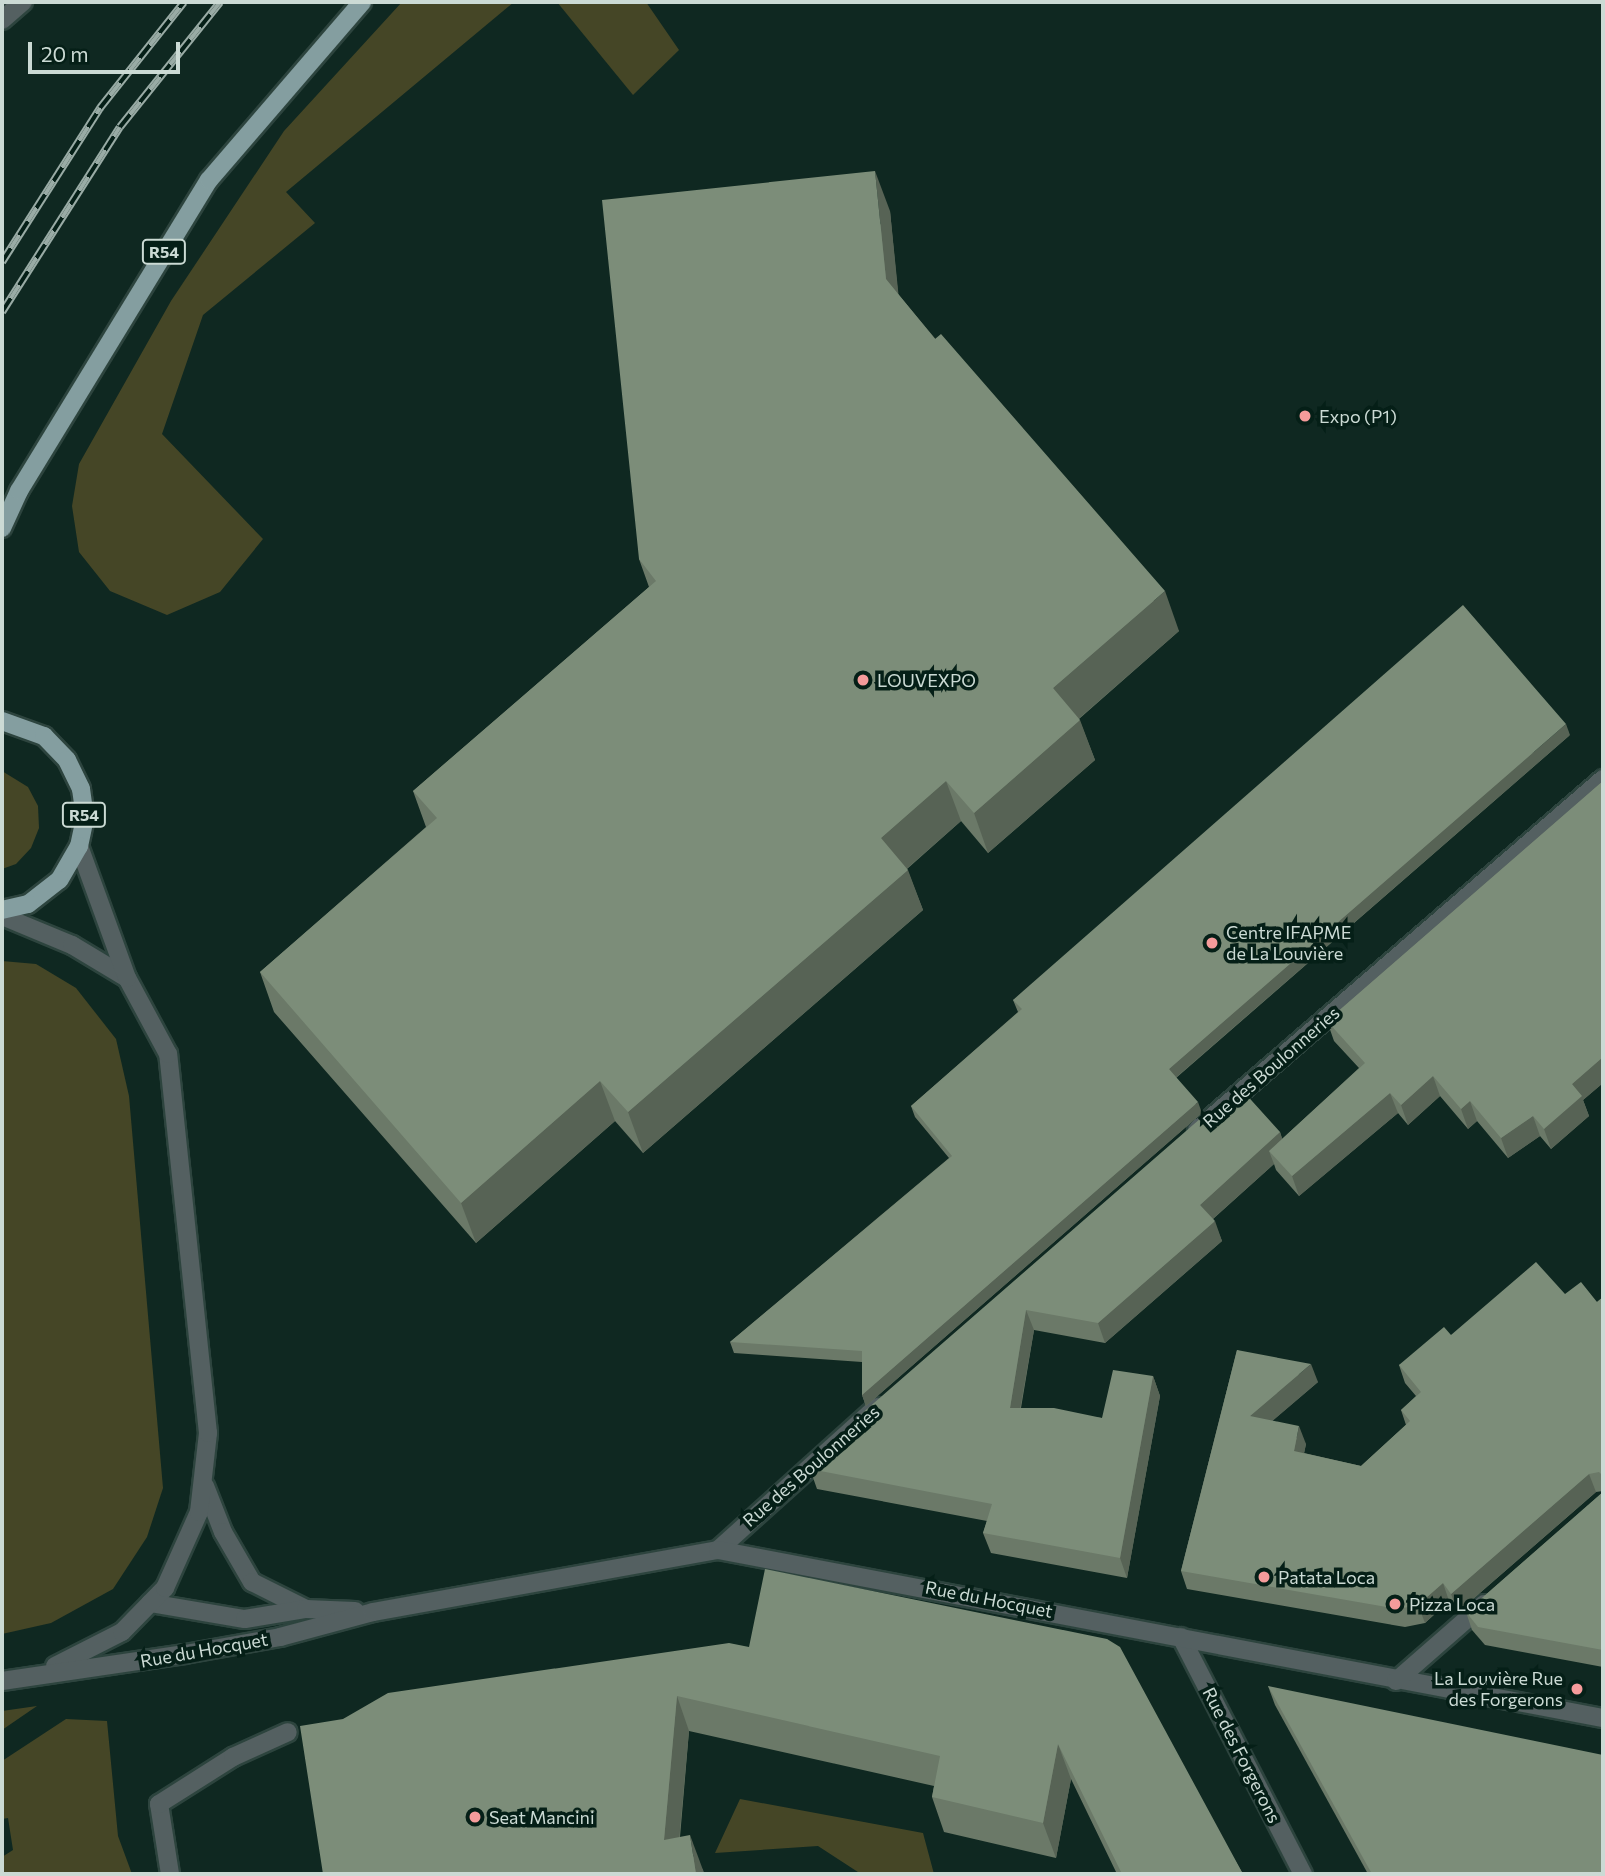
<!DOCTYPE html>
<meta charset="utf-8">
<style>
body{margin:0}
#map{position:relative;width:1605px;height:1876px;overflow:hidden;background:#0f2821;font-family:Commissioner,sans-serif}
div>[style]{position:absolute}
.green>*{inset:0;background:#454626}
.roads{filter:drop-shadow(2px 0 #2d443e) drop-shadow(-2px 0 #2d443e) drop-shadow(0 2px #2d443e) drop-shadow(0 -2px #2d443e)}
.minor>*{height:18px;margin:-9px;padding:0 9px;transform-origin:9px;border-radius:9px;background:#546061}
.major>*{height:18px;margin:-9px;padding:0 9px;transform-origin:9px;border-radius:9px;background:#849ea0}
.rail>*{height:8px;margin-top:-4px;transform-origin:0;background:repeating-linear-gradient(90deg,#051f17 0 16px,#99aba5 0 32px);box-sizing:border-box;border-block:2px solid #99aba5}
.wall>*{inset:0;background:#6b7968}
.shaded-wall>*{inset:0;background:#576355}
.building>*{inset:0;background:#7c8d79}
.dots>*{width:19px;height:19px;translate:-50% -50%;box-sizing:border-box;border:4px solid #051f17;border-radius:50%}
span{translate:-50% -50%;white-space:nowrap;text-align:center;line-height:1.15;-webkit-text-stroke:7px #051f17;paint-order:stroke}
.shield-label span{padding:2px 5px;background:#051f17;border:2px solid;border-radius:5px;-webkit-text-stroke-width:0}
.shield-label{font-size:16px;color:#cbdad4;font-weight:700}
.poi-label{font-size:18px;color:#cbdad4}
.left{translate:0 -50%;text-align:left}
.right{translate:-100% -50%;text-align:right}
.street-label{font-size:18px;color:#cbdad4}
.frame{position:absolute;inset:0;border:4px solid #cbdad4;pointer-events:none}
.scale{position:absolute;left:28px;top:42px;width:152px;height:32px;box-sizing:border-box;border:4px solid #cbdad4;border-top:0;padding-left:9px;font-size:21px;line-height:24px;white-space:nowrap;color:#cbdad4;-webkit-text-stroke:5px #051f17;paint-order:stroke}
</style>
<div id="map">
<div class="green">
<i style="clip-path:polygon(402px 2px,514px 2px,286px 192px,315px 223px,203px 315px,162px 434px,263px 539px,220px 592px,167px 615px,110px 591px,79px 552px,72px 506px,79px 464px,171px 301px,284px 131px)"></i>
<i style="clip-path:polygon(557px 2px,646px 2px,679px 50px,633px 95px)"></i>
<i style="clip-path:polygon(2px 771px,28px 787px,38px 806px,39px 828px,31px 848px,16px 864px,2px 869px)"></i>
<i style="clip-path:polygon(2px 961px,36px 964px,76px 988px,116px 1039px,129px 1096px,163px 1488px,147px 1537px,113px 1589px,51px 1623px,2px 1634px)"></i>
<i style="clip-path:polygon(37px 1706px,2px 1730px,2px 1711px)"></i>
<i style="clip-path:polygon(66px 1719px,107px 1721px,118px 1836px,132px 1874px,2px 1874px,2px 1857px,13px 1850px,8px 1818px,2px 1819px,2px 1761px)"></i>
<i style="clip-path:polygon(740px 1799px,923px 1833px,934px 1874px,861px 1874px,818px 1846px,715px 1853px)"></i>
</div>
<div class="roads">
<div class="minor">
<i style="left:2px;top:20px;width:28px;rotate:-41deg"></i>
<i style="left:2px;top:916px;width:76px;rotate:22.5deg"></i>
<i style="left:72px;top:945px;width:64px;rotate:31deg"></i>
<i style="left:1197px;top:1130px;width:537px;rotate:-40.84deg"></i>
<i style="left:205px;top:1486px;width:49px;rotate:68.6deg"></i>
<i style="left:223px;top:1532px;width:58px;rotate:59.9deg"></i>
<i style="left:252px;top:1582px;width:60px;rotate:26.6deg"></i>
<i style="left:718px;top:1550px;width:214px;rotate:-42deg"></i>
<i style="left:150px;top:1603px;width:96px;rotate:9.6deg"></i>
<i style="left:245px;top:1619px;width:62px;rotate:-9.3deg"></i>
<i style="left:306px;top:1609px;width:49px;rotate:2.3deg"></i>
<i style="left:1181px;top:1637px;width:267px;rotate:62.8deg"></i>
<i style="left:55px;top:1666px;width:75px;rotate:-26.9deg"></i>
<i style="left:122px;top:1632px;width:62px;rotate:-45.7deg"></i>
<i style="left:165px;top:1588px;width:83px;rotate:-65.9deg"></i>
<i style="left:199px;top:1512px;width:80px;rotate:-83.5deg"></i>
<i style="left:208px;top:1433px;width:381px;rotate:-96deg"></i>
<i style="left:168px;top:1054px;width:86px;rotate:-118.3deg"></i>
<i style="left:127px;top:978px;width:140px;rotate:-110deg"></i>
<i style="left:2px;top:1681px;width:185px;rotate:-8.4deg"></i>
<i style="left:185px;top:1654px;width:97px;rotate:-10.1deg"></i>
<i style="left:280px;top:1637px;width:96px;rotate:-15deg"></i>
<i style="left:373px;top:1612px;width:351px;rotate:-10.2deg"></i>
<i style="left:718px;top:1550px;width:901px;rotate:10.75deg"></i>
<i style="left:1396px;top:1681px;width:117px;rotate:-41.2deg"></i>
<i style="left:170px;top:1874px;width:71px;rotate:-98.9deg"></i>
<i style="left:159px;top:1804px;width:88px;rotate:-32.4deg"></i>
<i style="left:233px;top:1757px;width:60px;rotate:-24.4deg"></i>
</div>
<div class="major">
<i style="left:2px;top:528px;width:41px;rotate:-65.3deg"></i>
<i style="left:19px;top:491px;width:364px;rotate:-58.6deg"></i>
<i style="left:209px;top:180px;width:235px;rotate:-49.3deg"></i>
<i style="left:2px;top:721px;width:45px;rotate:19.7deg"></i>
<i style="left:44px;top:736px;width:33px;rotate:46deg"></i>
<i style="left:67px;top:760px;width:32px;rotate:64deg"></i>
<i style="left:81px;top:789px;width:29px;rotate:82deg"></i>
<i style="left:85px;top:818px;width:29px;rotate:102deg"></i>
<i style="left:79px;top:846px;width:39px;rotate:120deg"></i>
<i style="left:59px;top:880px;width:39px;rotate:142deg"></i>
<i style="left:28px;top:904px;width:27px;rotate:167deg"></i>
</div>
</div>
<div class="rail">
<i style="left:2px;top:262px;width:183px;rotate:-57.5deg"></i>
<i style="left:100px;top:108px;width:135px;rotate:-51.6deg"></i>
<i style="left:2px;top:312px;width:219px;rotate:-57.5deg"></i>
<i style="left:120px;top:127px;width:160px;rotate:-51.3deg"></i>
</div>
<div class="wall">
<i style="clip-path:polygon(890px 211px,898px 294px,1179px 631px,1079px 719px,1095px 760px,988px 853px,961px 821px,907px 869px,923px 910px,643px 1153px,615px 1121px,476px 1243px,274px 1012px,260px 972px,426px 827px,413px 791px,649px 587px,639px 559px)"></i>
<i style="clip-path:polygon(1570px 735px,1176px 1078px,1202px 1113px,866px 1406px,862px 1395px,862px 1362px,734px 1353px,730px 1342px,949px 1158px,915px 1117px,911px 1106px,1018px 1012px,1013px 1000px)"></i>
<i style="clip-path:polygon(1603px 781px,1603px 1083px,1583px 1100px,1589px 1116px,1551px 1149px,1540px 1136px,1508px 1158px,1477px 1121px,1468px 1129px,1440px 1096px,1408px 1125px,1398px 1113px,1299px 1196px,1276px 1170px,1274px 1164px,1213px 1219px,1222px 1241px,1105px 1343px,1034px 1330px,1021px 1408px,1102px 1418px,1153px 1376px,1160px 1396px,1127px 1578px,991px 1553px,983px 1533px,987px 1521px,817px 1489px,810px 1469px,859px 1428px,1214px 1116px,1280px 1132px,1282px 1139px,1359px 1068px,1334px 1041px,1327px 1021px)"></i>
<i style="clip-path:polygon(1565px 1294px,1597px 1302px,1603px 1297px,1603px 1491px,1596px 1492px,1458px 1612px,1449px 1601px,1425px 1623px,1405px 1627px,1187px 1589px,1181px 1571px,1237px 1350px,1318px 1382px,1272px 1421px,1306px 1444px,1304px 1453px,1361px 1466px,1406px 1425px,1401px 1410px,1416px 1396px,1405px 1383px,1399px 1365px,1451px 1335px)"></i>
<i style="clip-path:polygon(1603px 1492px,1603px 1667px,1485px 1645px,1472px 1630px,1466px 1612px)"></i>
<i style="clip-path:polygon(1107px 1639px,1243px 1874px,1117px 1874px,1071px 1779px,1056px 1858px,944px 1832px,932px 1797px,934px 1786px,689px 1731px,680px 1837px,703px 1870px,704px 1874px,323px 1874px,343px 1719px,749px 1647px)"></i>
<i style="clip-path:polygon(1268px 1686px,1603px 1874px,1368px 1874px,1275px 1705px)"></i>
</div>
<div class="shaded-wall">
<i style="clip-path:polygon(875px 171px,890px 211px,901px 319px,886px 279px)"></i>
<i style="clip-path:polygon(1165px 591px,1179px 631px,1068px 728px,1053px 688px)"></i>
<i style="clip-path:polygon(1080px 720px,1095px 760px,988px 853px,974px 813px)"></i>
<i style="clip-path:polygon(1566px 724px,1570px 735px,1173px 1080px,1169px 1069px)"></i>
<i style="clip-path:polygon(946px 781px,961px 821px,896px 878px,881px 838px)"></i>
<i style="clip-path:polygon(908px 870px,923px 910px,643px 1153px,628px 1112px)"></i>
<i style="clip-path:polygon(1603px 1057px,1603px 1083px,1583px 1100px,1589px 1116px,1551px 1149px,1544px 1129px,1572px 1084px)"></i>
<i style="clip-path:polygon(1433px 1076px,1440px 1096px,1408px 1125px,1401px 1105px)"></i>
<i style="clip-path:polygon(600px 1081px,615px 1121px,476px 1243px,461px 1203px)"></i>
<i style="clip-path:polygon(1390px 1093px,1398px 1113px,1299px 1196px,1292px 1176px)"></i>
<i style="clip-path:polygon(1470px 1101px,1477px 1121px,1468px 1129px,1461px 1109px)"></i>
<i style="clip-path:polygon(1198px 1102px,1202px 1113px,866px 1406px,862px 1395px)"></i>
<i style="clip-path:polygon(1533px 1116px,1540px 1136px,1508px 1158px,1501px 1138px)"></i>
<i style="clip-path:polygon(1280px 1132px,1287px 1152px,1269px 1151px,1274px 1164px,1207px 1224px,1200px 1205px)"></i>
<i style="clip-path:polygon(1215px 1221px,1222px 1241px,1105px 1343px,1098px 1323px)"></i>
<i style="clip-path:polygon(1026px 1310px,1034px 1330px,1017px 1427px,1010px 1408px)"></i>
<i style="clip-path:polygon(1311px 1364px,1318px 1382px,1256px 1435px,1250px 1416px)"></i>
<i style="clip-path:polygon(1153px 1376px,1160px 1396px,1127px 1578px,1120px 1558px)"></i>
<i style="clip-path:polygon(1299px 1426px,1306px 1444px,1301px 1469px,1294px 1451px)"></i>
<i style="clip-path:polygon(1589px 1474px,1596px 1492px,1458px 1612px,1451px 1594px)"></i>
<i style="clip-path:polygon(1443px 1583px,1449px 1601px,1425px 1623px,1418px 1605px)"></i>
<i style="clip-path:polygon(677px 1696px,689px 1731px,676px 1874px,664px 1840px)"></i>
<i style="clip-path:polygon(1058px 1744px,1071px 1779px,1056px 1858px,1043px 1823px)"></i>
<i style="clip-path:polygon(690px 1835px,703px 1870px,704px 1874px,696px 1874px)"></i>
</div>
<div class="building">
<i style="clip-path:polygon(875px 171px,886px 279px,935px 339px,941px 334px,1165px 591px,1053px 688px,1080px 720px,974px 813px,946px 781px,881px 838px,908px 870px,628px 1112px,600px 1081px,461px 1203px,260px 972px,437px 818px,413px 791px,656px 581px,639px 559px,602px 200px)"></i>
<i style="clip-path:polygon(1463px 605px,1566px 724px,1169px 1069px,1198px 1102px,862px 1395px,862px 1351px,730px 1342px,952px 1156px,911px 1106px,1022px 1009px,1013px 1000px)"></i>
<i style="clip-path:polygon(1603px 781px,1603px 1057px,1572px 1084px,1582px 1096px,1544px 1129px,1533px 1116px,1501px 1138px,1470px 1101px,1461px 1109px,1433px 1076px,1401px 1105px,1390px 1093px,1292px 1176px,1269px 1151px,1365px 1063px,1327px 1021px)"></i>
<i style="clip-path:polygon(1243px 1091px,1280px 1132px,1200px 1205px,1215px 1221px,1098px 1323px,1026px 1310px,1010px 1408px,1054px 1408px,1102px 1418px,1113px 1370px,1153px 1376px,1120px 1558px,983px 1533px,992px 1504px,810px 1469px,859px 1428px,859px 1416px,1209px 1111px,1214px 1116px)"></i>
<i style="clip-path:polygon(1536px 1262px,1565px 1294px,1581px 1282px,1597px 1302px,1603px 1297px,1603px 1476px,1599px 1472px,1589px 1474px,1451px 1594px,1443px 1583px,1418px 1605px,1398px 1609px,1181px 1571px,1237px 1350px,1311px 1364px,1250px 1416px,1299px 1426px,1294px 1451px,1361px 1466px,1410px 1421px,1401px 1410px,1421px 1392px,1399px 1365px,1444px 1327px,1451px 1335px)"></i>
<i style="clip-path:polygon(1603px 1492px,1603px 1650px,1478px 1627px,1466px 1612px)"></i>
<i style="clip-path:polygon(765px 1569px,1107px 1639px,1120px 1647px,1243px 1874px,1122px 1874px,1058px 1744px,1043px 1823px,932px 1797px,940px 1756px,677px 1696px,664px 1840px,690px 1835px,696px 1874px,323px 1874px,300px 1726px,343px 1719px,388px 1693px,729px 1643px,749px 1647px)"></i>
<i style="clip-path:polygon(1268px 1686px,1603px 1755px,1603px 1874px,1372px 1874px)"></i>
</div>
<div class="dots">
<i style="left:1305px;top:416px;background:#f59b9b"></i>
<i style="left:863px;top:680px;background:#f59b9b"></i>
<i style="left:1212px;top:943px;background:#f59b9b"></i>
<i style="left:1264px;top:1577px;background:#f59b9b"></i>
<i style="left:1395px;top:1604px;background:#f59b9b"></i>
<i style="left:1577px;top:1689px;background:#f59b9b"></i>
<i style="left:475px;top:1817px;background:#f59b9b"></i>
</div>
<div class="shield-label">
<span style="left:164px;top:252px">R54</span>
<span style="left:84px;top:815px">R54</span>
</div>
<div class="poi-label">
<span class="left" style="left:1319px;top:416px">Expo (P1)</span>
<span class="left" style="left:877px;top:680px">LOUVEXPO</span>
<span class="left" style="left:1226px;top:943px">Centre IFAPME<br>de La Louvière</span>
<span class="left" style="left:1278px;top:1577px">Patata Loca</span>
<span class="left" style="left:1409px;top:1604px">Pizza Loca</span>
<span class="right" style="left:1563px;top:1689px">La Louvière Rue<br>des Forgerons</span>
<span class="left" style="left:489px;top:1817px">Seat Mancini</span>
</div>
<div class="street-label">
<span style="left:1271px;top:1067px;rotate:-41deg">Rue des Boulonneries</span>
<span style="left:811px;top:1466px;rotate:-41deg">Rue des Boulonneries</span>
<span style="left:989px;top:1599px;rotate:11deg">Rue du Hocquet</span>
<span style="left:204px;top:1650px;rotate:-10deg">Rue du Hocquet</span>
<span style="left:1242px;top:1755px;rotate:63deg">Rue des Forgerons</span>
</div>
<div class="frame"></div>
<div class="scale">20 m</div>
</div>
